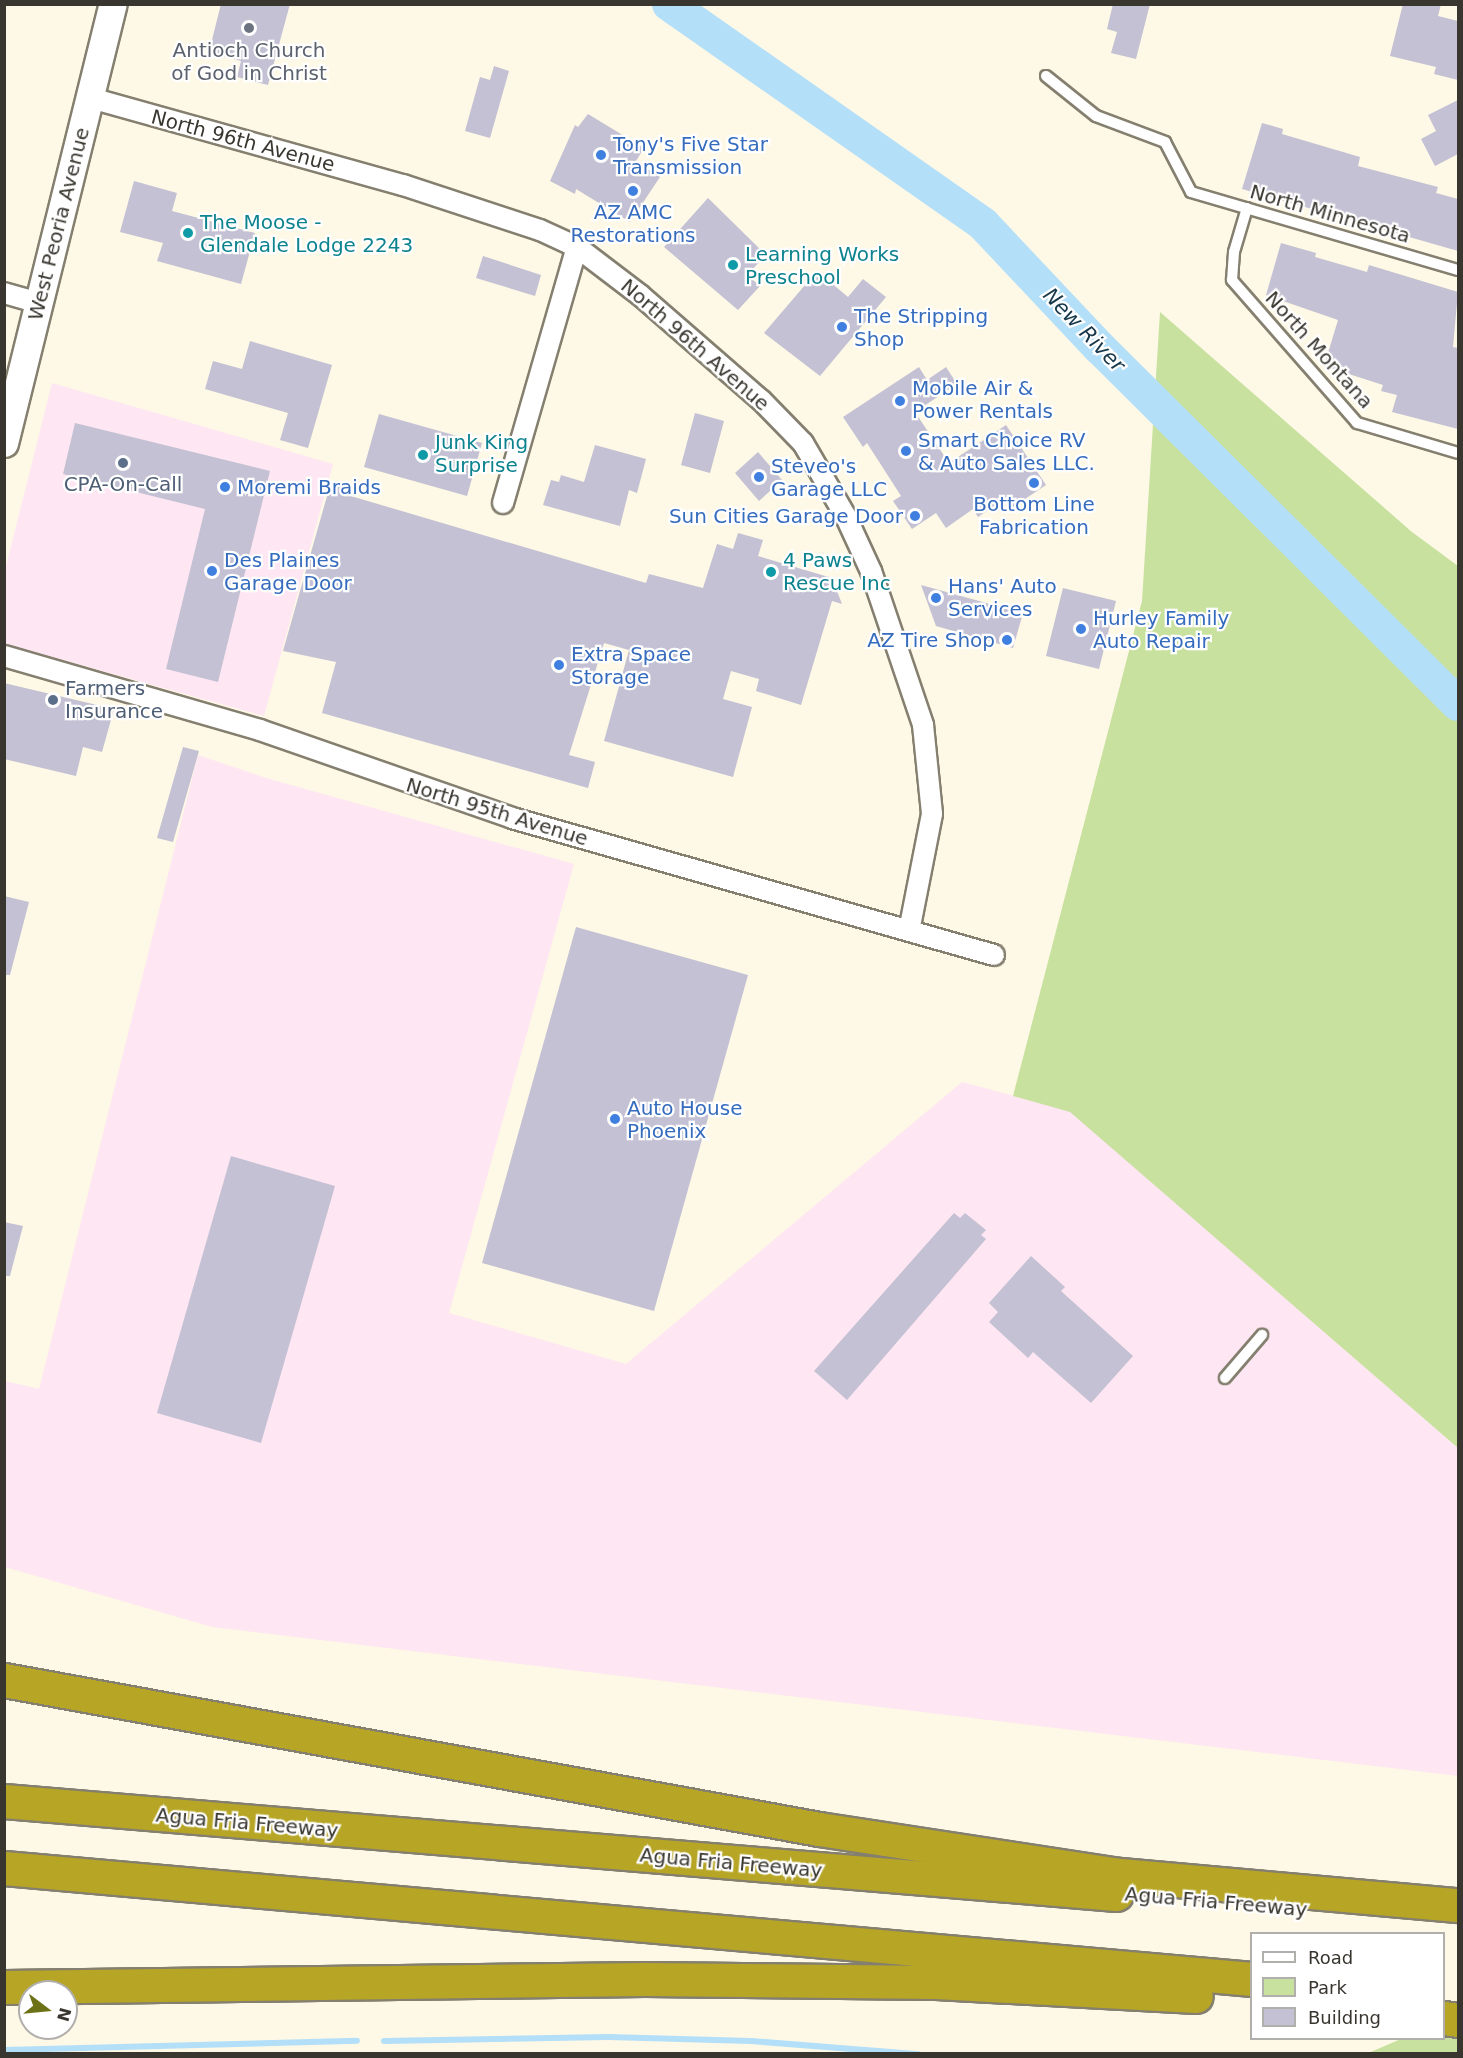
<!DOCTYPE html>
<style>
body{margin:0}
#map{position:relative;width:1463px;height:2058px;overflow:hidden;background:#fef8e6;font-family:"DejaVu Sans",sans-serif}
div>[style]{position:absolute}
.commercial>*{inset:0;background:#fee6f2}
.green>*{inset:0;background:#c8e19f}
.stream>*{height:6px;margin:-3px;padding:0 3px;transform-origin:3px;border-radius:3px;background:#b3dff9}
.river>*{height:34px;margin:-17px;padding:0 17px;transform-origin:17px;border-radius:17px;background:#b3dff9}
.building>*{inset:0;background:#c3c1d3}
.roads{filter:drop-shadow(2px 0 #847f6f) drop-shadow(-2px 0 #847f6f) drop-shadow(0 2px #847f6f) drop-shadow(0 -2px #847f6f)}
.lane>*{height:10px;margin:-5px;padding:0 5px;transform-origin:5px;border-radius:5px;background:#fff}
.street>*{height:20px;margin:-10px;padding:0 10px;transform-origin:10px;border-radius:10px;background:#fff}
.secondary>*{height:27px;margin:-13.5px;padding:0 13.5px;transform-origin:13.5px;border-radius:13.5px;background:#fff}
.highway>*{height:33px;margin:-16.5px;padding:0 16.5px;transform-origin:16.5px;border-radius:16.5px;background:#b7a625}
.dots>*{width:16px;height:16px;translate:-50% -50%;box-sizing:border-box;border:3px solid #fff;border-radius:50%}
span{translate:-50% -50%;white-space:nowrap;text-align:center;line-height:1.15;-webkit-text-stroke:4.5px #fff;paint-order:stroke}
.worship-label{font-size:20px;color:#5b616d}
.street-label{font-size:20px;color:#39362f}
.shop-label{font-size:20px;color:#366cbe}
.left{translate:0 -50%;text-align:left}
.right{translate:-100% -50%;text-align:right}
.culture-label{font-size:20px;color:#0d838f}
.service-label{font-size:20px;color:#4e5e75}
.water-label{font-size:21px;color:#17384b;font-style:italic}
.frame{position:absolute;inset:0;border:6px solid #39362f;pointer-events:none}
.legend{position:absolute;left:1250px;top:1932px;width:195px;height:108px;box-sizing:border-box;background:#fff;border:2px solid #b0afac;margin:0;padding:8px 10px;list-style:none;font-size:18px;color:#39362f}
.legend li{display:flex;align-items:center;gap:12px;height:30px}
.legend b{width:30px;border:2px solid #b0afac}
.north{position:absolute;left:18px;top:1980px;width:60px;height:60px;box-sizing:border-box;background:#fff;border:2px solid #b0afac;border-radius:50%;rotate:106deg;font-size:16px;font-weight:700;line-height:24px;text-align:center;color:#39362f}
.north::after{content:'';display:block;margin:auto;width:21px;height:27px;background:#6e7217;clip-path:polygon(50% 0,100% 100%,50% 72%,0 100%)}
</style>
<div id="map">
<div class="commercial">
<i style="clip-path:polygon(52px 383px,333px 464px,264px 716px,5px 644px,5px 570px)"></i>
<i style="clip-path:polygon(198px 755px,266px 778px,574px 864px,449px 1313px,626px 1364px,962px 1082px,1070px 1111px,1458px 1448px,1458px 1776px,212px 1627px,5px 1567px,5px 1381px,39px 1389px)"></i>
</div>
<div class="green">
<i style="clip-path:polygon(1160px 312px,1412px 532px,1458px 566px,1458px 1448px,1070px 1112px,1013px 1096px,1142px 601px)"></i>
<i style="clip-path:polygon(1458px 2014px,1458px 2053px,1366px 2054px,1401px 2039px,1444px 2038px,1444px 2021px)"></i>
</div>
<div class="stream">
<i style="left:384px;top:2041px;width:225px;rotate:-1deg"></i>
<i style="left:609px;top:2037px;width:142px;rotate:1.6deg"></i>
<i style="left:751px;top:2041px;width:168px;rotate:4.5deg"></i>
<i style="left:4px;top:2050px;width:353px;rotate:-1.5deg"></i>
</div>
<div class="river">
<i style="left:669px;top:4px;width:383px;rotate:35deg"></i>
<i style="left:983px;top:224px;width:170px;rotate:46.7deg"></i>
<i style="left:1100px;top:348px;width:505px;rotate:44.84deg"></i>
</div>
<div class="building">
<i style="clip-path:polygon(221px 4px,290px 4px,268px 85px,237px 77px,241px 61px,209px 52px)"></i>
<i style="clip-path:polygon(1113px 4px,1150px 4px,1136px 59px,1111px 53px,1117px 32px,1107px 29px)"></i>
<i style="clip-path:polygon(1403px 4px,1441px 4px,1438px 16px,1458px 21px,1458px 80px,1434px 74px,1436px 67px,1390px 56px)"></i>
<i style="clip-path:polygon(494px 66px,509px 71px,490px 138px,465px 131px,480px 77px,490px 80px)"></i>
<i style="clip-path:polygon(1458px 100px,1458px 154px,1435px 166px,1421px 139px,1436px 131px,1428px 115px)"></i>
<i style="clip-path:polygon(588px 114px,644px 148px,636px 161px,660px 177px,630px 222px,576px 189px,575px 194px,550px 181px,575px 125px,578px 127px)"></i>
<i style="clip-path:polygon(1262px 123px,1283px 129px,1282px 134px,1360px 157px,1358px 166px,1438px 187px,1436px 193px,1458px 199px,1458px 251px,1242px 189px)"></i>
<i style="clip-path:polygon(134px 181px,177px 193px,172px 211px,255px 233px,241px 284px,157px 261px,163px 243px,120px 232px)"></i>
<i style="clip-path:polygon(708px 198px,766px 255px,747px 275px,760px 286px,738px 310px,664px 247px)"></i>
<i style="clip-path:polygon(1281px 243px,1316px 253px,1315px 257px,1367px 272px,1369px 265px,1458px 292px,1453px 347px,1458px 348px,1458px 429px,1392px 412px,1397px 395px,1381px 391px,1383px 385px,1324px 366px,1338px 320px,1266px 295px)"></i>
<i style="clip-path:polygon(483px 256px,541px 275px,535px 296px,476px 278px)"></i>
<i style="clip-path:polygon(817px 271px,848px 297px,863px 279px,886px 297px,820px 376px,764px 333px)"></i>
<i style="clip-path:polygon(250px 341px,332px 365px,308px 448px,280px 440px,288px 413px,205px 389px,213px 361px,242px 369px)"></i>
<i style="clip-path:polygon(919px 367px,927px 380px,946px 367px,957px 384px,915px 412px,949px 463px,1006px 425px,1046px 485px,1013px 507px,1007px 497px,978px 517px,973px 509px,946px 528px,936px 513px,912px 529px,893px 501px,901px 496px,867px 443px,863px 447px,843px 417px)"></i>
<i style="clip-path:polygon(695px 413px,724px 421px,710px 473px,681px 465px)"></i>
<i style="clip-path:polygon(379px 414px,482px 443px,467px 496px,364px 467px)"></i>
<i style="clip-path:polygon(75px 423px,270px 471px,218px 682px,166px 669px,205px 509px,63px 474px)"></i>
<i style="clip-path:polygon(595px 445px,646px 459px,637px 493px,629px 490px,620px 526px,543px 505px,551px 480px,559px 482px,561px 475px,584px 482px)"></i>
<i style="clip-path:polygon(758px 452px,782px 480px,759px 501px,735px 473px)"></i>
<i style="clip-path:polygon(331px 482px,346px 486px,344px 494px,646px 583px,649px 574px,703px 588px,717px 544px,733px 549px,738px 533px,763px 540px,758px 556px,832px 578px,842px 604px,832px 601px,801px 705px,756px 691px,759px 679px,731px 671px,723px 699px,752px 707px,733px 777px,604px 741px,629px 650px,604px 643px,569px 755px,595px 762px,588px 788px,322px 713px,336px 662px,283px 651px)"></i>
<i style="clip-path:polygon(921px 585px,1023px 613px,1013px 648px,936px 626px)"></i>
<i style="clip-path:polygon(1063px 588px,1116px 601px,1099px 669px,1046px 656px)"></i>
<i style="clip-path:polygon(4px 683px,114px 709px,102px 752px,83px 747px,76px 776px,4px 759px)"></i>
<i style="clip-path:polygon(183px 747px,199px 751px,173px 842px,157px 838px)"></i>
<i style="clip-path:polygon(4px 896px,29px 902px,10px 975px,4px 975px)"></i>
<i style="clip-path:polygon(576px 927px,748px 975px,654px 1311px,482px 1263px)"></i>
<i style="clip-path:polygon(231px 1156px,335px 1186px,261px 1443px,157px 1413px)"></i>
<i style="clip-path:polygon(954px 1213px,960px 1218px,965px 1213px,986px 1230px,981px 1235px,986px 1239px,847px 1400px,814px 1371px)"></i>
<i style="clip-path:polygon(4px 1222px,23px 1226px,10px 1276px,4px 1276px)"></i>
<i style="clip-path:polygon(1031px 1256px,1065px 1287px,1061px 1291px,1133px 1356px,1091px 1403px,1033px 1352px,1028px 1358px,989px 1322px,998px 1312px,989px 1303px)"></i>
</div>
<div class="roads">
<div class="lane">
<i style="left:1046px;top:76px;width:64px;rotate:38.7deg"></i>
<i style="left:1096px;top:116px;width:74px;rotate:20.6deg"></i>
<i style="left:1165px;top:142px;width:56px;rotate:62.5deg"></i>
<i style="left:1191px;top:192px;width:278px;rotate:16.3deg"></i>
<i style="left:1247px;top:208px;width:46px;rotate:106.5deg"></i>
<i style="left:1234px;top:252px;width:28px;rotate:94deg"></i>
<i style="left:1232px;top:280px;width:190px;rotate:48.8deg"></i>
<i style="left:1357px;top:423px;width:105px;rotate:16.5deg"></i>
<i style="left:1225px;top:1378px;width:57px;rotate:-49.3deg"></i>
</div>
<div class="street">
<i style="left:91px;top:98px;width:324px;rotate:15.6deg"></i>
<i style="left:403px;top:185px;width:144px;rotate:18.2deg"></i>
<i style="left:540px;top:230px;width:41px;rotate:24.7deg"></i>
<i style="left:577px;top:247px;width:79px;rotate:37.3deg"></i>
<i style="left:640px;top:295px;width:160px;rotate:41deg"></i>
<i style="left:761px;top:400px;width:60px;rotate:45.7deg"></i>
<i style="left:803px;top:443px;width:86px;rotate:59.8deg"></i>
<i style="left:846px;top:517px;width:60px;rotate:65.2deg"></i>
<i style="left:871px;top:571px;width:163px;rotate:71.3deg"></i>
<i style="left:923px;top:725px;width:89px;rotate:84.2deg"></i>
<i style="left:932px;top:814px;width:119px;rotate:101.1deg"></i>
<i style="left:4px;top:293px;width:36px;rotate:16deg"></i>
<i style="left:503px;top:503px;width:266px;rotate:-73.9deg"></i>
<i style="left:4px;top:656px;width:266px;rotate:16.1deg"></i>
<i style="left:260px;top:730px;width:267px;rotate:19.2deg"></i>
<i style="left:512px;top:818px;width:501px;rotate:15.87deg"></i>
</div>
<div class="secondary">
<i style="left:4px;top:443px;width:452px;rotate:-76.1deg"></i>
</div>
<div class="highway">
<i style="left:4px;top:1680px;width:829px;rotate:10.36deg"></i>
<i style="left:819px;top:1829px;width:304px;rotate:8.7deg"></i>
<i style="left:1120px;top:1875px;width:339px;rotate:5.1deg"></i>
<i style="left:4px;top:1801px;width:1116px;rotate:4.78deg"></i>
<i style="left:4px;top:1868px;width:1253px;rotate:5.08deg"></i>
<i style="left:4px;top:1987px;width:641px;rotate:-0.72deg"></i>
<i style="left:645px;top:1979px;width:291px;rotate:0.6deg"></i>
<i style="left:936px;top:1982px;width:260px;rotate:3.1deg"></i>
<i style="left:1444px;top:2018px;width:14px;rotate:8deg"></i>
</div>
</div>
<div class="dots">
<i style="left:249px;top:28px;background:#6b7280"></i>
<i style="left:601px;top:155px;background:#3f7fe0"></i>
<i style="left:633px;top:191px;background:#3f7fe0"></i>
<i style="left:188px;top:233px;background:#0f9aa8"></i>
<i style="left:733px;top:265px;background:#0f9aa8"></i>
<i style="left:842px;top:327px;background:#3f7fe0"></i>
<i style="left:900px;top:401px;background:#3f7fe0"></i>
<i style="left:906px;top:451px;background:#3f7fe0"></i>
<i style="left:423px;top:455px;background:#0f9aa8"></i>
<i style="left:123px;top:463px;background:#5c6f8a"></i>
<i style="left:759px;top:477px;background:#3f7fe0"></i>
<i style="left:1034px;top:483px;background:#3f7fe0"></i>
<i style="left:225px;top:487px;background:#3f7fe0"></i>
<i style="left:915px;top:516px;background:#3f7fe0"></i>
<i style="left:212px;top:571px;background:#3f7fe0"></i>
<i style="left:771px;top:572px;background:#0f9aa8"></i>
<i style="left:936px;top:598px;background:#3f7fe0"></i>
<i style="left:1081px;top:629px;background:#3f7fe0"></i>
<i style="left:1007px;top:640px;background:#3f7fe0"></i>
<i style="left:559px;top:665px;background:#3f7fe0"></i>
<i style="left:53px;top:700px;background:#5c6f8a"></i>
<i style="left:615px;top:1119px;background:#3f7fe0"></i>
</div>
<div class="worship-label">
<span style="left:249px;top:62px">Antioch Church<br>of God in Christ</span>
</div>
<div class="street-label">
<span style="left:243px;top:141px;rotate:15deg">North 96th Avenue</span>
<span style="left:1330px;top:214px;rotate:16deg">North Minnesota</span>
<span style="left:59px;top:224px;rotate:-76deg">West Peoria Avenue</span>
<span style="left:695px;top:345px;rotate:41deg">North 96th Avenue</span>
<span style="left:1319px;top:350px;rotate:48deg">North Montana</span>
<span style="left:497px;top:812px;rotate:17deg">North 95th Avenue</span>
<span style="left:247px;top:1823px;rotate:5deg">Agua Fria Freeway</span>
<span style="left:731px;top:1863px;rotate:5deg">Agua Fria Freeway</span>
<span style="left:1216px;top:1902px;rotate:5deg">Agua Fria Freeway</span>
</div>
<div class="shop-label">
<span class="left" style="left:613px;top:156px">Tony's Five Star<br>Transmission</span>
<span style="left:633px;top:224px">AZ AMC<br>Restorations</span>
<span class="left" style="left:854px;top:328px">The Stripping<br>Shop</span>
<span class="left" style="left:912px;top:400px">Mobile Air &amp;<br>Power Rentals</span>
<span class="left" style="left:918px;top:452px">Smart Choice RV<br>&amp; Auto Sales LLC.</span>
<span class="left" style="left:771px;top:478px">Steveo's<br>Garage LLC</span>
<span class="left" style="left:237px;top:487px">Moremi Braids</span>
<span style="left:1034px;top:516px">Bottom Line<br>Fabrication</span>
<span class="right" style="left:903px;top:516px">Sun Cities Garage Door</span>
<span class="left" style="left:224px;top:572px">Des Plaines<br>Garage Door</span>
<span class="left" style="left:948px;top:598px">Hans' Auto<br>Services</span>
<span class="left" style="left:1093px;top:630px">Hurley Family<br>Auto Repair</span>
<span class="right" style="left:995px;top:640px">AZ Tire Shop</span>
<span class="left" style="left:571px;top:666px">Extra Space<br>Storage</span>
<span class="left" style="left:627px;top:1120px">Auto House<br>Phoenix</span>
</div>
<div class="culture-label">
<span class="left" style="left:200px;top:234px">The Moose -<br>Glendale Lodge 2243</span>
<span class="left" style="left:745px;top:266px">Learning Works<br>Preschool</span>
<span class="left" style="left:435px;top:454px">Junk King<br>Surprise</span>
<span class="left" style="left:783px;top:572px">4 Paws<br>Rescue Inc</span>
</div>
<div class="service-label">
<span style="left:123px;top:484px">CPA-On-Call</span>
<span class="left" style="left:65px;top:700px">Farmers<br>Insurance</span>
</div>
<div class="water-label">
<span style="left:1084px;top:330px;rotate:46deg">New River</span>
</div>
<div class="frame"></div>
<ul class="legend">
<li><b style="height:8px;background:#fff"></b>Road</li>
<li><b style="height:16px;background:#c8e19f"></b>Park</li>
<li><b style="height:16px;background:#c3c1d3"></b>Building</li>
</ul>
<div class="north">N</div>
</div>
